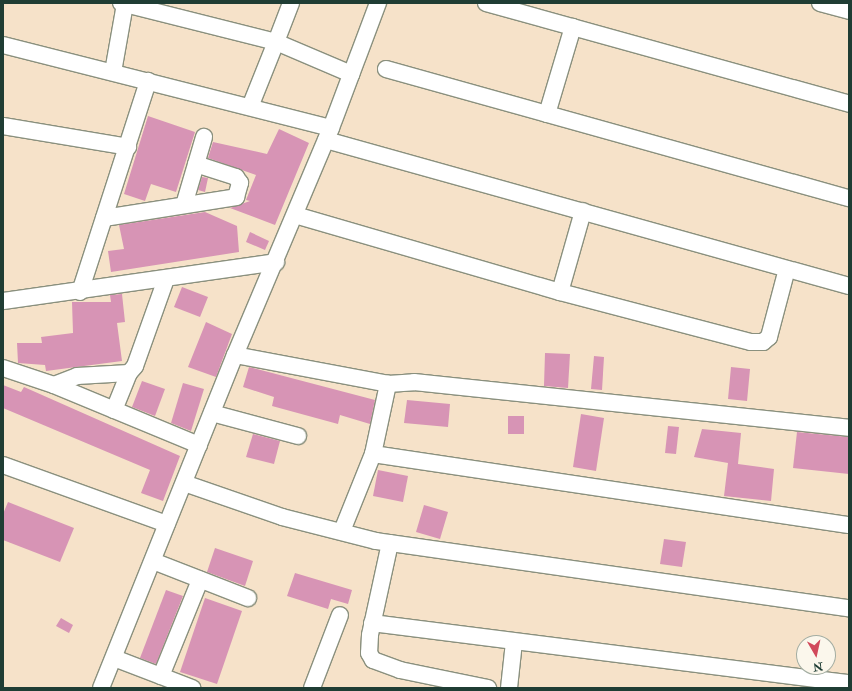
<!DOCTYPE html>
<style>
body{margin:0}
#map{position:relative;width:852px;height:691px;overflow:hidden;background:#f6e2c9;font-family:"IM FELL Double Pica",serif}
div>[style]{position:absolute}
.building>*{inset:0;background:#d794b5}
.roads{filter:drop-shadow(1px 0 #8a907e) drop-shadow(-1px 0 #8a907e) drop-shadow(0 1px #8a907e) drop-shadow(0 -1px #8a907e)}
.minor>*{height:16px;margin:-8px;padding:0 8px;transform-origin:8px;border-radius:8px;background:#fff}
span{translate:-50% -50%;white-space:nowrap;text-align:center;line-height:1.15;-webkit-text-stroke:4px #fbf7ec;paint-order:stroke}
.frame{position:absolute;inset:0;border:4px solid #1f3d34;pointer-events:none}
.north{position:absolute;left:796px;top:635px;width:40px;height:40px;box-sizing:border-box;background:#fbf7ec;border:1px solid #a3ada2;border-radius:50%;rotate:171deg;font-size:11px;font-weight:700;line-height:16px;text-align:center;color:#1f3d34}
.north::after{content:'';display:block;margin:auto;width:14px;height:18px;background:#d1495b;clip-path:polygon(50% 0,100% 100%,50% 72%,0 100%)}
</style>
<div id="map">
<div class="building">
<i style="clip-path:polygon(148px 116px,195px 132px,176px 192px,151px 184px,145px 201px,124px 194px)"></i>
<i style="clip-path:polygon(279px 129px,309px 143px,275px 225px,230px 208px,250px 201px,246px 200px,256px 175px,208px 158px,213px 142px,267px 154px)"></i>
<i style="clip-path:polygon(202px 177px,208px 178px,205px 192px,198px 190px)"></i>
<i style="clip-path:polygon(205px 212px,237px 226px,239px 252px,111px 272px,108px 251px,124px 249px,119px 225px)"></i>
<i style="clip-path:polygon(250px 232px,269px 241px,265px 250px,246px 242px)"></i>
<i style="clip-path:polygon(182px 287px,208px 297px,200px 317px,174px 307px)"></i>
<i style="clip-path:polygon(122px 294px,125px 322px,117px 323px,122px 361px,46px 371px,45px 365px,18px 363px,17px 343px,42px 343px,41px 337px,73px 333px,72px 302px,111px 302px,110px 295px)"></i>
<i style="clip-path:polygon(206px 322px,232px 334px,216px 377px,188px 367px)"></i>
<i style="clip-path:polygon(545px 353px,570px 354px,568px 388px,544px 386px)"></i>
<i style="clip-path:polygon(594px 356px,604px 357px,602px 390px,591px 389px)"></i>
<i style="clip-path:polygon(249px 367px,375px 400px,370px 424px,340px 415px,338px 424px,272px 406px,274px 397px,243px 387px)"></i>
<i style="clip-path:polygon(731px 367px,750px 369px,747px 401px,728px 399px)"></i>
<i style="clip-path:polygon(142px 381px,165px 389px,155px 416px,132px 407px)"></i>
<i style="clip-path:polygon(183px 383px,204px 389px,191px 431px,171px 423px)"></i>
<i style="clip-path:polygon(3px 385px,21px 392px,24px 387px,180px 456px,163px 501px,141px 493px,150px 470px,3px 408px)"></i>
<i style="clip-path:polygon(407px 400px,450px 404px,448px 427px,404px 423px)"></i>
<i style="clip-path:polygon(581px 414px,604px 418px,596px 471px,573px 467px)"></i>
<i style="clip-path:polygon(508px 416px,524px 416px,524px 434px,508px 434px)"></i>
<i style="clip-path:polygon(668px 426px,679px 427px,676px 454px,665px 453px)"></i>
<i style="clip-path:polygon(702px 429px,741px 433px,738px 464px,774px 469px,771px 501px,724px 496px,728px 463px,694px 457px)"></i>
<i style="clip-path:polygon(797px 432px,849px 437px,849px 474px,793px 468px)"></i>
<i style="clip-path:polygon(253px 434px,280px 441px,274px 464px,246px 457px)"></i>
<i style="clip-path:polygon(378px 470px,408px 476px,403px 502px,373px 496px)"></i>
<i style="clip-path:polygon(8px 502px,74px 528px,60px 562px,3px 540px,3px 514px)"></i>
<i style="clip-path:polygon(424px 505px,448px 512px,440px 539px,416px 532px)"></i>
<i style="clip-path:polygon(664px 539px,686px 542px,682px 567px,660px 564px)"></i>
<i style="clip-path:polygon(215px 548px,253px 561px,245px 586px,207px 572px)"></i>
<i style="clip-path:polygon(295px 573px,352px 590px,348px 604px,331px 599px,328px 609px,287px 596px)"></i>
<i style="clip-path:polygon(166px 590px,183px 596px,156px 664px,140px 658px)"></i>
<i style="clip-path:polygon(205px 598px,242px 611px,217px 684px,180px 672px)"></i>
<i style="clip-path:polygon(61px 618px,73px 625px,69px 633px,56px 626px)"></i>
</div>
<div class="roads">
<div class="minor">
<i style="left:121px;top:3px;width:160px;rotate:14.1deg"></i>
<i style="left:276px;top:42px;width:42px;rotate:-69deg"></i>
<i style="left:486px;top:3px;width:377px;rotate:15.5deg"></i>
<i style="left:820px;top:3px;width:30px;rotate:15deg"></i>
<i style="left:3px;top:45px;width:338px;rotate:14.2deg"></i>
<i style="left:386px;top:69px;width:481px;rotate:15.6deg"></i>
<i style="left:113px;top:72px;width:69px;rotate:-80deg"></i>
<i style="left:250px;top:107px;width:70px;rotate:-68.2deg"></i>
<i style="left:276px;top:42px;width:82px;rotate:23.1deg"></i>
<i style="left:547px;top:114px;width:91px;rotate:-73.4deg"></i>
<i style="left:3px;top:126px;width:127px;rotate:9.5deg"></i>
<i style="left:326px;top:140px;width:543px;rotate:15.6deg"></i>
<i style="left:184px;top:205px;width:71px;rotate:-73.6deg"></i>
<i style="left:295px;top:215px;width:276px;rotate:16.2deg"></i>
<i style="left:560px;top:292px;width:197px;rotate:14.7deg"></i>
<i style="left:751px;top:342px;width:12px"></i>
<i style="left:763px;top:342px;width:8px;rotate:-40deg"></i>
<i style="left:769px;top:337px;width:70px;rotate:-75.2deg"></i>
<i style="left:104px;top:218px;width:134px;rotate:-9deg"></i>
<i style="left:236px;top:197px;width:15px;rotate:-74deg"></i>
<i style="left:240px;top:183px;width:7px;rotate:-124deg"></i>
<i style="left:236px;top:177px;width:42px;rotate:-162deg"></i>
<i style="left:80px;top:292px;width:222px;rotate:-72.1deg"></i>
<i style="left:560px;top:292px;width:84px;rotate:-74.1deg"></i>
<i style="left:3px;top:301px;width:276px;rotate:-8.1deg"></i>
<i style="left:235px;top:355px;width:156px;rotate:10.7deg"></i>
<i style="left:388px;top:384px;width:26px;rotate:-4deg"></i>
<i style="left:414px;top:382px;width:437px;rotate:6deg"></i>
<i style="left:3px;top:368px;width:54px;rotate:18.4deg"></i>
<i style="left:54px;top:385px;width:157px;rotate:22.5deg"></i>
<i style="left:54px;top:385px;width:25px;rotate:-21deg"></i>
<i style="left:77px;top:376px;width:52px;rotate:-3.3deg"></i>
<i style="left:129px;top:373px;width:9px;rotate:-49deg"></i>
<i style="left:135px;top:366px;width:92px;rotate:-70.4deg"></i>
<i style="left:114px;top:410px;width:40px;rotate:-68deg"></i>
<i style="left:212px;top:413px;width:89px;rotate:15deg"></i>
<i style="left:373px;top:454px;width:481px;rotate:8.5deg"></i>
<i style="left:3px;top:465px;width:174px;rotate:19.8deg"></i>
<i style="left:184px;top:483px;width:104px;rotate:19.1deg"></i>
<i style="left:282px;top:517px;width:97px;rotate:14.3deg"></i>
<i style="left:376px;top:541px;width:478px;rotate:8.1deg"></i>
<i style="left:342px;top:531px;width:83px;rotate:-68.1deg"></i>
<i style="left:373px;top:454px;width:72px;rotate:-77.9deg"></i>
<i style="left:390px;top:543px;width:94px;rotate:102.3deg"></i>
<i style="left:370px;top:635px;width:18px;rotate:93deg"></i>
<i style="left:369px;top:653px;width:8px;rotate:60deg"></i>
<i style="left:373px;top:660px;width:29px;rotate:20deg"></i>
<i style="left:400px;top:670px;width:90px;rotate:11.6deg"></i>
<i style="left:153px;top:561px;width:102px;rotate:21.3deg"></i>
<i style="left:372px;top:623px;width:481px;rotate:7.2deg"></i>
<i style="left:114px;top:658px;width:84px;rotate:21deg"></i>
<i style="left:161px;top:676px;width:104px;rotate:-67.9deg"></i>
<i style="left:101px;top:688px;width:359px;rotate:-68.1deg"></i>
<i style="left:235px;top:355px;width:246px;rotate:-67.1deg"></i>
<i style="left:331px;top:128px;width:134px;rotate:-69.4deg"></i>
<i style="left:312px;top:688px;width:78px;rotate:-69deg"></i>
<i style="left:509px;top:688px;width:46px;rotate:-83.8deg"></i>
</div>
</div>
<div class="frame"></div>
<div class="north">N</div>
</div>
